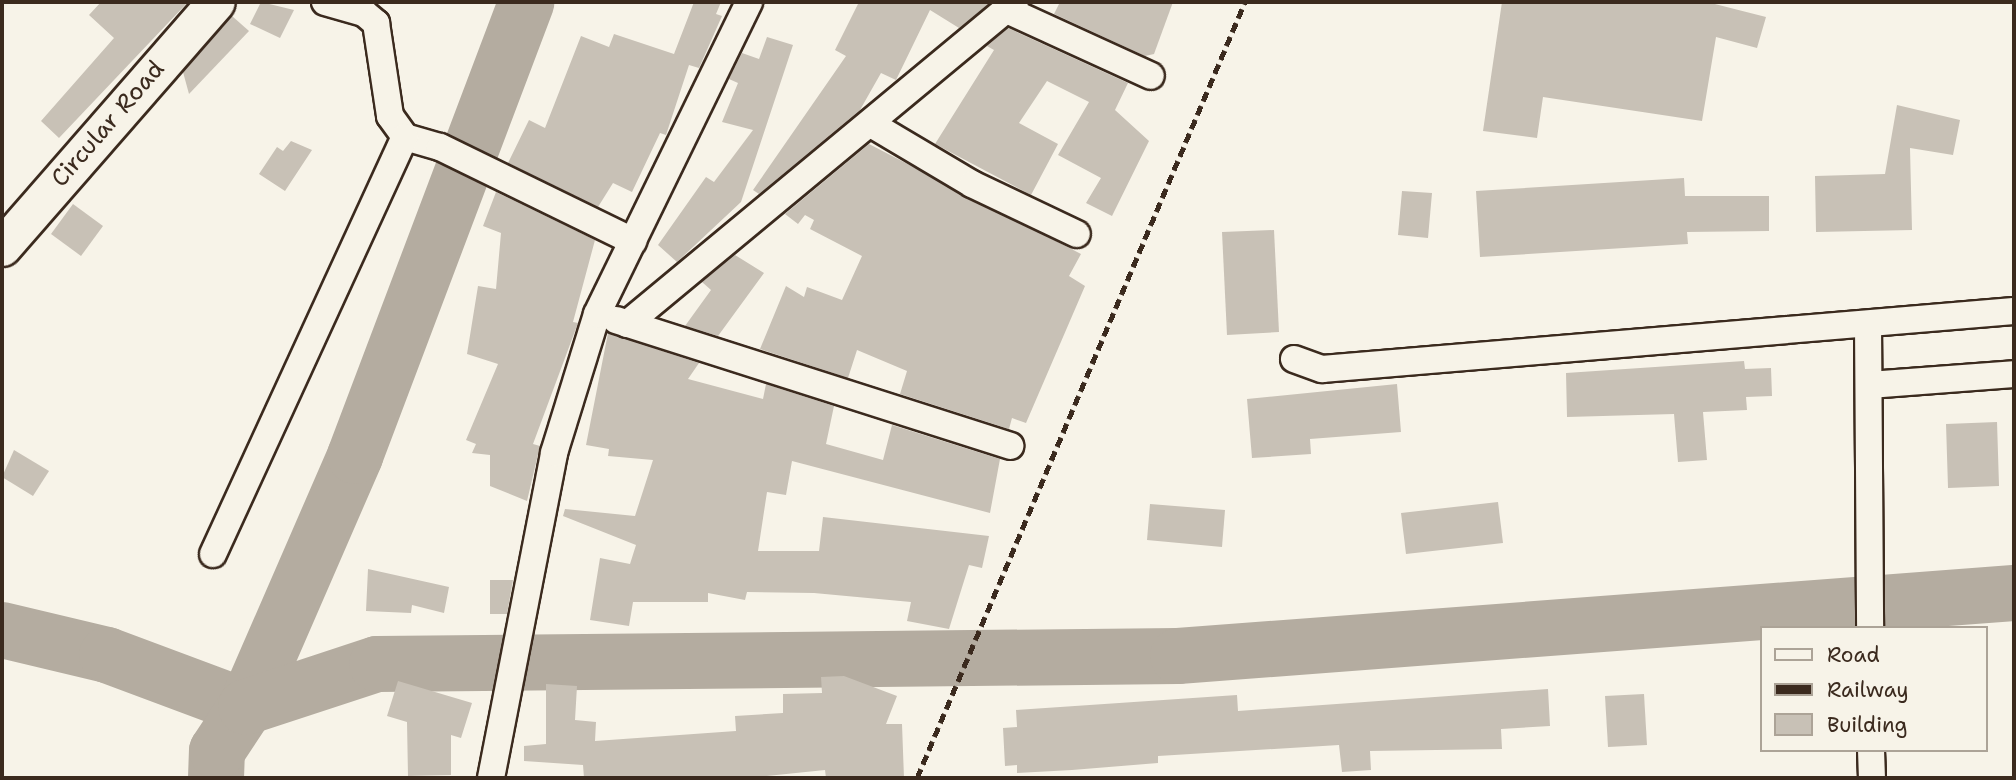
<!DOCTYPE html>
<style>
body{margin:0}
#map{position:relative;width:2016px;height:780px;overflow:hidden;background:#f7f3e8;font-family:"Shantell Sans",sans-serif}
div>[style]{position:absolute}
.river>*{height:56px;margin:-28px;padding:0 28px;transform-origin:28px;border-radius:28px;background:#b4aca0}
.building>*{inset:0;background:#c8c1b6}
.roads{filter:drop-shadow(2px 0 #3b2a1e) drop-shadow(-2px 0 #3b2a1e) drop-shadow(0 2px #3b2a1e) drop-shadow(0 -2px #3b2a1e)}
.street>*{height:26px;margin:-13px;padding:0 13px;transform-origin:13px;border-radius:13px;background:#f7f3e8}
.secondary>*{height:37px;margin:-18.5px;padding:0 18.5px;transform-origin:18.5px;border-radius:18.5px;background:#f7f3e8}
.rail>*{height:5px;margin-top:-2.5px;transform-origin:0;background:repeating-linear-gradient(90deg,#3b2a1e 0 10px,transparent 0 15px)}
span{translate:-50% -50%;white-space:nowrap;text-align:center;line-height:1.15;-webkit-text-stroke:7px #f7f3e8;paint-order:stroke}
.street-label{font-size:24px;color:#3b2a1e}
.frame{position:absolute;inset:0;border:4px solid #3b2a1e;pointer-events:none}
.legend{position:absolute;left:1760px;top:626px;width:228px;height:126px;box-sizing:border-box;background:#f7f3e8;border:2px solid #aca397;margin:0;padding:9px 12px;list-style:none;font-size:21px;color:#3b2a1e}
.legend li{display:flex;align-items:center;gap:14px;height:35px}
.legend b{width:35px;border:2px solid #aca397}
</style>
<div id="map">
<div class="river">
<i style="left:2px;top:630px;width:108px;rotate:13.4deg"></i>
<i style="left:107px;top:655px;width:148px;rotate:20.5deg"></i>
<i style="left:246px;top:707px;width:274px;rotate:-66.5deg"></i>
<i style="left:355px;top:456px;width:485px;rotate:-69.3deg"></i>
<i style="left:216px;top:778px;width:27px;rotate:-88deg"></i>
<i style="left:217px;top:751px;width:53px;rotate:-56.6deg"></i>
<i style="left:246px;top:707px;width:138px;rotate:-18.2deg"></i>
<i style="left:377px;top:664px;width:801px;rotate:-0.57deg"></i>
<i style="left:1178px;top:656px;width:838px;rotate:-4.31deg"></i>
</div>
<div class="building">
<i style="clip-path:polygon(101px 2px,188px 2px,59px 138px,41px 121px,114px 38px,89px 15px)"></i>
<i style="clip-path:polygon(261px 2px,294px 10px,280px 38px,250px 24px)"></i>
<i style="clip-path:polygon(694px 2px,721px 2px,716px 14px,722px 16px,699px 68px,689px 65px,666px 135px,660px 133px,632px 192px,613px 183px,598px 207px,508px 163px,529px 120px,545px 128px,581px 36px,609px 47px,614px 34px,674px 54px)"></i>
<i style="clip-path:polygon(859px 2px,991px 2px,959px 28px,930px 10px,896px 80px,881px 73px,860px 110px,759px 194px,753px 190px,846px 56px,835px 50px)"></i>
<i style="clip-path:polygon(1060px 2px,1173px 2px,1154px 54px,1145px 56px,1054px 14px)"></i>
<i style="clip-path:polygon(1502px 2px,1707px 2px,1766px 17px,1757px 48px,1716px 37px,1702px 121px,1543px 97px,1537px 138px,1483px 131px)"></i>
<i style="clip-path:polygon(232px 16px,249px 31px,189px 94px,183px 72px)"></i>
<i style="clip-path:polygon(1008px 28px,1128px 83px,1115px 110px,1149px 141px,1112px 216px,1086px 203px,1101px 178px,1058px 155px,1089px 102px,1047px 81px,1019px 123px,1058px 144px,1031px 195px,935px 144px,994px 50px,987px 46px)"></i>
<i style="clip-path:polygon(767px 37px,793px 45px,741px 202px,677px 262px,658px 245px,706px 177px,714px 182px,753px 130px,722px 122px,738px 83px,729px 79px,742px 53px,759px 59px)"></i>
<i style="clip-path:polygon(1897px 105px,1960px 120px,1953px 155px,1910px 148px,1912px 230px,1816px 232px,1815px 176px,1885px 174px)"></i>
<i style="clip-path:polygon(291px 141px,312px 150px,285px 191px,259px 174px,277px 147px,283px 151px)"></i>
<i style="clip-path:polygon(869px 144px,1081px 254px,1069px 276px,1085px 286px,1026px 423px,1012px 418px,1009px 429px,900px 394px,907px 371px,857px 350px,848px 378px,760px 349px,786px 286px,804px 297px,807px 287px,842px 300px,862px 256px,810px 229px,814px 220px,805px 215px,798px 224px,785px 214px)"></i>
<i style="clip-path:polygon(1684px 178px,1685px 196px,1769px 196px,1769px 231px,1687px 232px,1688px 244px,1480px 257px,1476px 191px)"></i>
<i style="clip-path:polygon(1402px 191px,1432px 193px,1428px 238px,1398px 235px)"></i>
<i style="clip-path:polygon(496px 192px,595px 240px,573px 322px,578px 323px,533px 444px,540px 446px,527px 501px,490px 486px,490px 455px,472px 453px,476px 444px,466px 440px,498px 364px,467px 354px,478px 286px,496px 289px,501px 233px,483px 226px)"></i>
<i style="clip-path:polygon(73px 204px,103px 226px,81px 256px,51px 234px)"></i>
<i style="clip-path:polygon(1274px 230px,1279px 332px,1227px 335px,1222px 232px)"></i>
<i style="clip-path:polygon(735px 255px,764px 273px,718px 336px,685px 326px,711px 290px,702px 282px)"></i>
<i style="clip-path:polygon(608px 333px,699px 363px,688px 379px,763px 399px,766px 384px,834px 406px,826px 444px,883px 460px,892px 425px,1000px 459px,990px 513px,792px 461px,786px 495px,767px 492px,758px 551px,819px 551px,823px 517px,989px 536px,982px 568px,969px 565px,949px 629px,907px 621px,911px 602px,814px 593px,747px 592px,745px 600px,708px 593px,708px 602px,633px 602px,629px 626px,590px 620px,600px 558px,630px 564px,636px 545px,563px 516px,565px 509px,635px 516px,653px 460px,608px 456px,609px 449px,586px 445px)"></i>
<i style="clip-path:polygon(1744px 361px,1745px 369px,1771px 368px,1772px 396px,1746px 397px,1747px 410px,1703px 412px,1707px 460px,1678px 462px,1674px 414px,1567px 417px,1566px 373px)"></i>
<i style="clip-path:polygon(1397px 384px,1401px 432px,1310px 439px,1311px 454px,1252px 458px,1247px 399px)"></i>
<i style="clip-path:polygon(1997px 422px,1999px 486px,1948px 488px,1946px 424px)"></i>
<i style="clip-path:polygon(14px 450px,49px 471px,33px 496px,2px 477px)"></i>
<i style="clip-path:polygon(1498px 502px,1503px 543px,1406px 554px,1401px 513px)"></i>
<i style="clip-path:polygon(1150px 504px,1225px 510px,1222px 547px,1147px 540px)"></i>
<i style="clip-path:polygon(368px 569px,449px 587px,444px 613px,412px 605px,411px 613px,366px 611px)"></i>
<i style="clip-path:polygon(490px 580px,513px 580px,507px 614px,490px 614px)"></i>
<i style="clip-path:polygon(844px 676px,897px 696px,886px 724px,902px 724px,904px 778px,826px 778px,825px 770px,746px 778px,584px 778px,583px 765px,524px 761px,524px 746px,546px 744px,546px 684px,577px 686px,575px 720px,596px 722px,595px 741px,736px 731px,735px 716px,783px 713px,783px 694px,822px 693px,821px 677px)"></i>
<i style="clip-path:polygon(398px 681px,472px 703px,461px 738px,451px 735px,451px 775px,408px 776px,407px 722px,387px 716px)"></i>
<i style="clip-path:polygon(1548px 689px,1550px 726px,1501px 729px,1502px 749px,1370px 751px,1371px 770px,1342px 772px,1339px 745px,1158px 756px,1158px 763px,1072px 770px,1017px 773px,1017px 765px,1005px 766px,1003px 728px,1017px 727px,1016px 710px,1237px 695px,1238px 711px)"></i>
<i style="clip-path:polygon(1644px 694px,1647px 745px,1608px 747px,1605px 696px)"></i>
</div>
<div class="roads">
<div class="street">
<i style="left:325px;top:2px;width:41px;rotate:15.8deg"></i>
<i style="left:364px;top:13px;width:16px;rotate:40deg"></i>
<i style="left:376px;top:23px;width:94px;rotate:81.4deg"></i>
<i style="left:390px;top:116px;width:26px;rotate:54deg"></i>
<i style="left:405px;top:137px;width:36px;rotate:16deg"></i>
<i style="left:440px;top:147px;width:215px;rotate:26deg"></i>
<i style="left:1007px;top:10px;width:158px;rotate:24.6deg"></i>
<i style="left:871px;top:124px;width:117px;rotate:30.7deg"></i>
<i style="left:972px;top:184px;width:116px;rotate:25.5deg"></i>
<i style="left:616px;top:320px;width:414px;rotate:17.7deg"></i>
<i style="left:627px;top:324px;width:504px;rotate:-39.69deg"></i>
<i style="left:1868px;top:324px;width:304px;rotate:89.6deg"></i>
<i style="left:1294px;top:359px;width:30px;rotate:20deg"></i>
<i style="left:1322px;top:369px;width:694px;rotate:-4.79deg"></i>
<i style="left:1869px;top:385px;width:145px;rotate:-4.3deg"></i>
<i style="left:213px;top:554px;width:459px;rotate:-65.3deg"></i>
<i style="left:1871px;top:750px;width:28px;rotate:88deg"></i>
<i style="left:491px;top:778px;width:331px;rotate:-79deg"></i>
<i style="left:554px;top:453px;width:145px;rotate:-72.8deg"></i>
<i style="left:597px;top:314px;width:347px;rotate:-64deg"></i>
</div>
<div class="secondary">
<i style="left:2px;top:247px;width:325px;rotate:-48.9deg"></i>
</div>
</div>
<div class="rail">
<i style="left:917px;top:778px;width:842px;rotate:-67.09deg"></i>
</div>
<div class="street-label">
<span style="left:108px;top:124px;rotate:-49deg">Circular Road</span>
</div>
<div class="frame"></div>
<ul class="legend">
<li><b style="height:9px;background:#f7f3e8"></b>Road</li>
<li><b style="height:9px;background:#3b2a1e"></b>Railway</li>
<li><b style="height:19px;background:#c8c1b6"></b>Building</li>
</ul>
</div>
